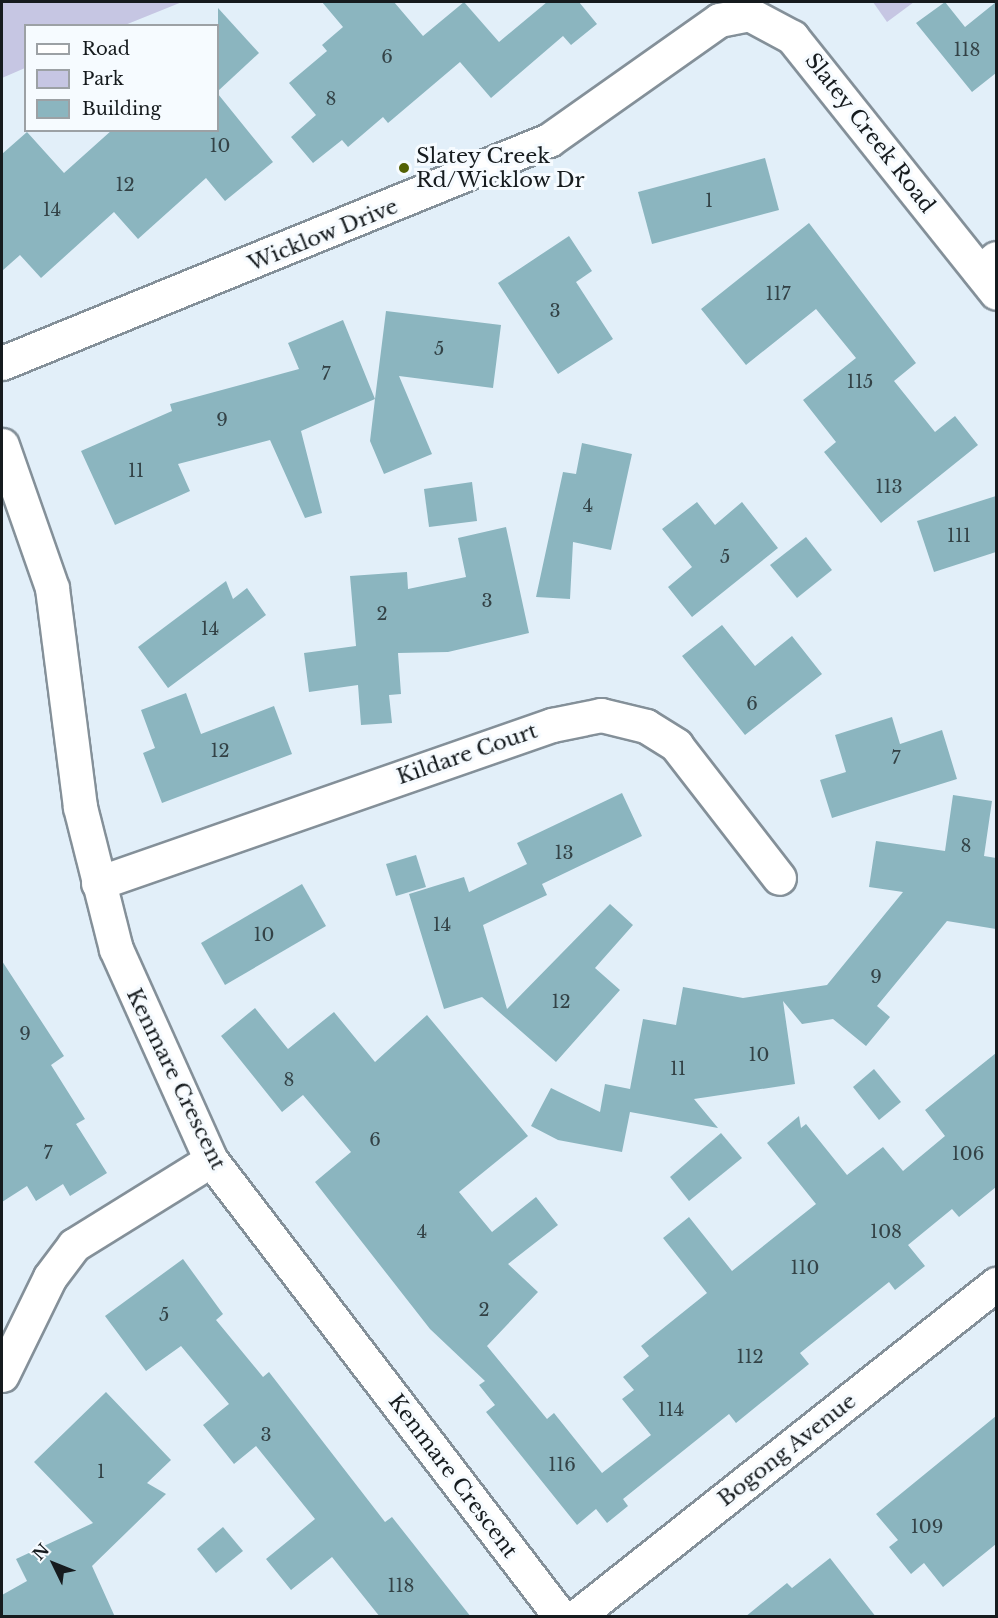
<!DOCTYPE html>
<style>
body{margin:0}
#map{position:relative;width:998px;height:1618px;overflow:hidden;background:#e2eff9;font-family:"Libre Baskerville",serif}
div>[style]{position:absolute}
.green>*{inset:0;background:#c6c6e3}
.building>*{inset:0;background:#8bb5bf}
.roads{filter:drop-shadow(2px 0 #849099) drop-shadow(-2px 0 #849099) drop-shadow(0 2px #849099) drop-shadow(0 -2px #849099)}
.street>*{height:33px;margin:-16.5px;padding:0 16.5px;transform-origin:16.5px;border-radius:16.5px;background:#fff}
.secondary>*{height:33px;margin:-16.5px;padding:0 16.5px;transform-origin:16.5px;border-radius:16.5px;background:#fff}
.dots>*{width:16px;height:16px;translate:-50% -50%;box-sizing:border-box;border:3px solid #f6fbff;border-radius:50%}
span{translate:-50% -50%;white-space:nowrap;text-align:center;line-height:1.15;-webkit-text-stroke:6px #f6fbff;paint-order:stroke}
.number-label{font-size:18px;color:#334246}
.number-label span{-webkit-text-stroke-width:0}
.street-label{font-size:21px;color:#161b1e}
.poi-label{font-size:21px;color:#161b1e}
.left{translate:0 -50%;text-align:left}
.frame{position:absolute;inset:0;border:3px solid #161b1e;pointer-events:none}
.legend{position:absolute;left:24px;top:24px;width:195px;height:108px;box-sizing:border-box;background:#f6fbff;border:2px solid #9ca1a5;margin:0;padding:8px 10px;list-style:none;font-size:18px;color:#161b1e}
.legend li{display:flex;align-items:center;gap:12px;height:30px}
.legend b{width:30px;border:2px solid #9ca1a5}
.north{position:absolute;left:24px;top:1534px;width:60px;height:60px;-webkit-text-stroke:4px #f6fbff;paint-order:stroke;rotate:313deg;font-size:16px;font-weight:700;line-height:24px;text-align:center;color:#161b1e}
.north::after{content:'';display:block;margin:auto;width:21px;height:27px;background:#161b1e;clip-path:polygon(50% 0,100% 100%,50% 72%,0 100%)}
</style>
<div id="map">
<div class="green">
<i style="clip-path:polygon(2px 2px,182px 2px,125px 25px,26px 26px,25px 68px,2px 78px)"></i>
<i style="clip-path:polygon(873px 2px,914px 2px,887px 22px)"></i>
</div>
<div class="building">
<i style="clip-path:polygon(322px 2px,394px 2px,423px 36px,464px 2px,499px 42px,547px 2px,579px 2px,597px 24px,571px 45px,563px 36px,491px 98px,460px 62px,388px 123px,383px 117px,348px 147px,342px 140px,313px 163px,291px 137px,316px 115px,289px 83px,327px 51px,322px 45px,343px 27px)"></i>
<i style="clip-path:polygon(945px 2px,965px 27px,996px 2px,996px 73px,972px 92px,916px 23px)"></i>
<i style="clip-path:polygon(218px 8px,259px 53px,218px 91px)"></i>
<i style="clip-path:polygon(218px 94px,273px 162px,225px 201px,206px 178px,138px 239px,114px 212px,41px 278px,20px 255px,2px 271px,2px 154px,27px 132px,64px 173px,112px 130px,218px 130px)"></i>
<i style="clip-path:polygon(765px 158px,779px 210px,652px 244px,638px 192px)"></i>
<i style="clip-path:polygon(809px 223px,916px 363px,894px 381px,935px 432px,955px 416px,978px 445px,881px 523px,824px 452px,836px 442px,803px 400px,856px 358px,816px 309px,746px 365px,701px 309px)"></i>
<i style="clip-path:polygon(569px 236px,592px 271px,576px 282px,613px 339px,558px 374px,498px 283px)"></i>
<i style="clip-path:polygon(386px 311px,501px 325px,493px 388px,399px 376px,432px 454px,384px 474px,370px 441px,375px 399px,301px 431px,322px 513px,305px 518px,270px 440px,178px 464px,190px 491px,115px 525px,81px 451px,172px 411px,170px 404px,299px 369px,288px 343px,343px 320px,375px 399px)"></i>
<i style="clip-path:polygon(582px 443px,632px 454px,611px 550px,573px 542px,570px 599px,536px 597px,563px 472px,576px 474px)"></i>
<i style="clip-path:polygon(472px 482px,477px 521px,429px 527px,424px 489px)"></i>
<i style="clip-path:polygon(996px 496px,996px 552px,934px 572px,917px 521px)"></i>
<i style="clip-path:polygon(697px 502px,715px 525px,742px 502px,778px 548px,692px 617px,668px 587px,692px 567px,662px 529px)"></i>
<i style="clip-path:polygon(506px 527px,529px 633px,448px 652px,398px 653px,401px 694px,389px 695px,392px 723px,361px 725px,358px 685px,309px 692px,304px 653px,356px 646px,350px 576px,407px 572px,408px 589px,466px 577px,458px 538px)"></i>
<i style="clip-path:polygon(806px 537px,832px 570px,797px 598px,770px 565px)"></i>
<i style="clip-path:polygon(226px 581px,233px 599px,247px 588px,266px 615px,168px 688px,138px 647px)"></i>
<i style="clip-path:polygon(722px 625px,755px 666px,792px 636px,822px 674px,745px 735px,682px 656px)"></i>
<i style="clip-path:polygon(186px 693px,201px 734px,274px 706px,292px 754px,162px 803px,143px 753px,155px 748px,141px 710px)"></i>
<i style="clip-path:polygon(892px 717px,900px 744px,942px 730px,957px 779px,832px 818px,820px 780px,846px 772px,835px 735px)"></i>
<i style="clip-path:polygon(622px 793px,642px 836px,542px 884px,547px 895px,483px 925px,507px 1009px,610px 904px,633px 925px,595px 968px,620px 990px,556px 1062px,482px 997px,444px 1009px,409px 894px,464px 877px,469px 892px,527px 864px,517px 843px)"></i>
<i style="clip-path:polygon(953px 795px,992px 801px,984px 856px,996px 858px,996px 929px,947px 921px,877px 1006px,890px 1017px,866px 1046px,833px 1019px,802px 1024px,783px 1001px,795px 1084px,694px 1099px,718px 1128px,630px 1112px,622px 1152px,558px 1140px,531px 1126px,551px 1088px,600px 1112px,605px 1084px,630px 1089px,643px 1019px,676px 1025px,683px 987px,743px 998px,827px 985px,903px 892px,869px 887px,876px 841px,945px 851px)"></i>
<i style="clip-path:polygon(416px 855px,426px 887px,396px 896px,386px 864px)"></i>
<i style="clip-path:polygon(302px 884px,326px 926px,225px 985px,201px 943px)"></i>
<i style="clip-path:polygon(2px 961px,64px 1056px,51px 1065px,85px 1119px,76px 1124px,107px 1173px,70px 1196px,63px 1184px,36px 1201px,27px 1186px,2px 1202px)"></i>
<i style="clip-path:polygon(255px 1008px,288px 1049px,334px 1012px,375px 1062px,427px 1015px,528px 1136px,459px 1192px,492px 1232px,536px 1197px,558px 1225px,508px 1264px,538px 1292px,487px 1346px,547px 1419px,554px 1413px,602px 1473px,651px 1435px,622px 1399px,634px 1390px,623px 1377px,649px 1356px,641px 1346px,707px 1293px,663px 1238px,689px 1217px,732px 1271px,816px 1204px,767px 1143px,799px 1116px,801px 1128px,806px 1124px,847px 1175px,883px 1147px,903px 1171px,945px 1136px,925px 1110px,996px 1053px,996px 1187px,959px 1217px,952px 1209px,908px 1245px,925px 1266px,895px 1290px,889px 1282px,800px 1353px,809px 1364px,736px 1423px,729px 1414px,623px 1499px,628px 1506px,607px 1523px,596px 1509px,577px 1525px,486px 1412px,495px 1405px,479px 1385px,485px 1381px,430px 1329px,315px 1182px,351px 1152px,303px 1095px,282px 1112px,221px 1036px)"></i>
<i style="clip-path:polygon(874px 1069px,901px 1102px,879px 1120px,853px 1087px)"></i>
<i style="clip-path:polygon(721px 1133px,742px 1158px,689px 1201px,670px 1177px)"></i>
<i style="clip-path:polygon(183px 1259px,223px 1314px,216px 1320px,263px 1377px,269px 1372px,385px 1522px,392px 1517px,471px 1617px,380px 1617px,332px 1557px,291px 1590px,266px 1559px,315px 1519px,256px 1446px,234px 1464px,203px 1425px,229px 1404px,181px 1346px,146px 1371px,105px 1316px)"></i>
<i style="clip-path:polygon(106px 1392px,171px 1460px,147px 1483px,166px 1494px,92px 1566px,115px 1617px,2px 1617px,2px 1595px,27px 1581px,16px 1559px,93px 1523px,34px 1462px)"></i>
<i style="clip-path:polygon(996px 1416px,996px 1544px,943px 1587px,924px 1563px,911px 1574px,889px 1547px,898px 1540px,876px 1514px)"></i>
<i style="clip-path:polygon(223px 1527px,243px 1551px,216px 1573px,197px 1549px)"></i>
<i style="clip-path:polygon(830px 1558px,876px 1617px,745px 1617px,787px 1583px,792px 1588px)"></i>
</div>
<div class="roads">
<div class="street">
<i style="left:980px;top:272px;width:21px;rotate:-41deg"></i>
<i style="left:2px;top:363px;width:591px;rotate:-22.18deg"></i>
<i style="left:549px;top:140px;width:208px;rotate:-35.2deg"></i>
<i style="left:2px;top:445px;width:151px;rotate:70.7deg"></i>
<i style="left:52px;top:588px;width:221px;rotate:82.7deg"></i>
<i style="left:80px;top:807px;width:146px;rotate:75.8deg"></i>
<i style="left:116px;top:949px;width:231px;rotate:65.8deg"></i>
<i style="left:211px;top:1160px;width:574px;rotate:52.57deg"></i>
<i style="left:98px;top:883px;width:481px;rotate:-19.2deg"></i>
<i style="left:552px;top:725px;width:50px;rotate:-11.5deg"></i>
<i style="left:601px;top:715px;width:46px;rotate:13.7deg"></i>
<i style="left:646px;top:726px;width:36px;rotate:32deg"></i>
<i style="left:676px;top:745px;width:168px;rotate:52.2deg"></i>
<i style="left:2px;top:1375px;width:109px;rotate:-63.9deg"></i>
<i style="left:50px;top:1277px;width:40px;rotate:-53deg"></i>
<i style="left:74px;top:1245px;width:161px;rotate:-31.8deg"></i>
<i style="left:577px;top:1616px;width:535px;rotate:-38.39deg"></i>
</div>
<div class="secondary">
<i style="left:719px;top:20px;width:31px;rotate:-11deg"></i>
<i style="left:749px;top:14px;width:49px;rotate:28.1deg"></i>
<i style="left:792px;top:37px;width:327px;rotate:51.4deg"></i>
</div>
</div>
<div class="dots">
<i style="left:404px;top:168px;background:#536104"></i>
</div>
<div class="number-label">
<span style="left:967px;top:50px">118</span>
<span style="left:387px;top:57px">6</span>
<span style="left:331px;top:99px">8</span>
<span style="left:220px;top:146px">10</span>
<span style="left:125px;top:185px">12</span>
<span style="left:709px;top:201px">1</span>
<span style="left:52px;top:210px">14</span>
<span style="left:778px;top:294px">117</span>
<span style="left:555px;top:311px">3</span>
<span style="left:439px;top:349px">5</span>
<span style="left:326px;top:374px">7</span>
<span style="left:860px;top:382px">115</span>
<span style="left:222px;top:420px">9</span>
<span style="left:136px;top:471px">11</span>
<span style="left:889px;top:487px">113</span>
<span style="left:588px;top:506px">4</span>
<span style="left:959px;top:536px">111</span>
<span style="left:725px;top:557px">5</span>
<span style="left:487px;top:601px">3</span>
<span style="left:382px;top:614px">2</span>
<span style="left:210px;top:629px">14</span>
<span style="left:752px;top:704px">6</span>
<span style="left:220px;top:751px">12</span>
<span style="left:896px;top:758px">7</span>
<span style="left:966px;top:846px">8</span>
<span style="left:564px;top:853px">13</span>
<span style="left:442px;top:925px">14</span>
<span style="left:264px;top:935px">10</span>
<span style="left:876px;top:977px">9</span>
<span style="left:561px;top:1002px">12</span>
<span style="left:25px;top:1034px">9</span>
<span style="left:759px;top:1055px">10</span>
<span style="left:678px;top:1069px">11</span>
<span style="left:289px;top:1080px">8</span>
<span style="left:375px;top:1140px">6</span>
<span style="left:48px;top:1153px">7</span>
<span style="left:968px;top:1154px">106</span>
<span style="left:422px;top:1232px">4</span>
<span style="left:886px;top:1232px">108</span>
<span style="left:805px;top:1268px">110</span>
<span style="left:484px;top:1310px">2</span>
<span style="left:164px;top:1315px">5</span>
<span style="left:750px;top:1357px">112</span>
<span style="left:671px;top:1410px">114</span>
<span style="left:266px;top:1435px">3</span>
<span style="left:562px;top:1465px">116</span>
<span style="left:101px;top:1472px">1</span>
<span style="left:927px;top:1527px">109</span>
<span style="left:401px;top:1586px">118</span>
</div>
<div class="street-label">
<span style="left:870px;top:133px;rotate:52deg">Slatey Creek Road</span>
<span style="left:323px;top:235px;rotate:-22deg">Wicklow Drive</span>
<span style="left:467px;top:754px;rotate:-19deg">Kildare Court</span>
<span style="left:176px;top:1079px;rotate:64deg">Kenmare Crescent</span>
<span style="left:787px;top:1450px;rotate:-38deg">Bogong Avenue</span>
<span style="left:453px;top:1476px;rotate:53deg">Kenmare Crescent</span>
</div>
<div class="poi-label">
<span class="left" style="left:416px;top:168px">Slatey Creek<br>Rd/Wicklow Dr</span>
</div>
<div class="frame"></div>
<ul class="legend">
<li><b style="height:8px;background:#fff"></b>Road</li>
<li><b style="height:16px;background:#c6c6e3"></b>Park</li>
<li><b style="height:16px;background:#8bb5bf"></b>Building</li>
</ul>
<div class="north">N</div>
</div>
